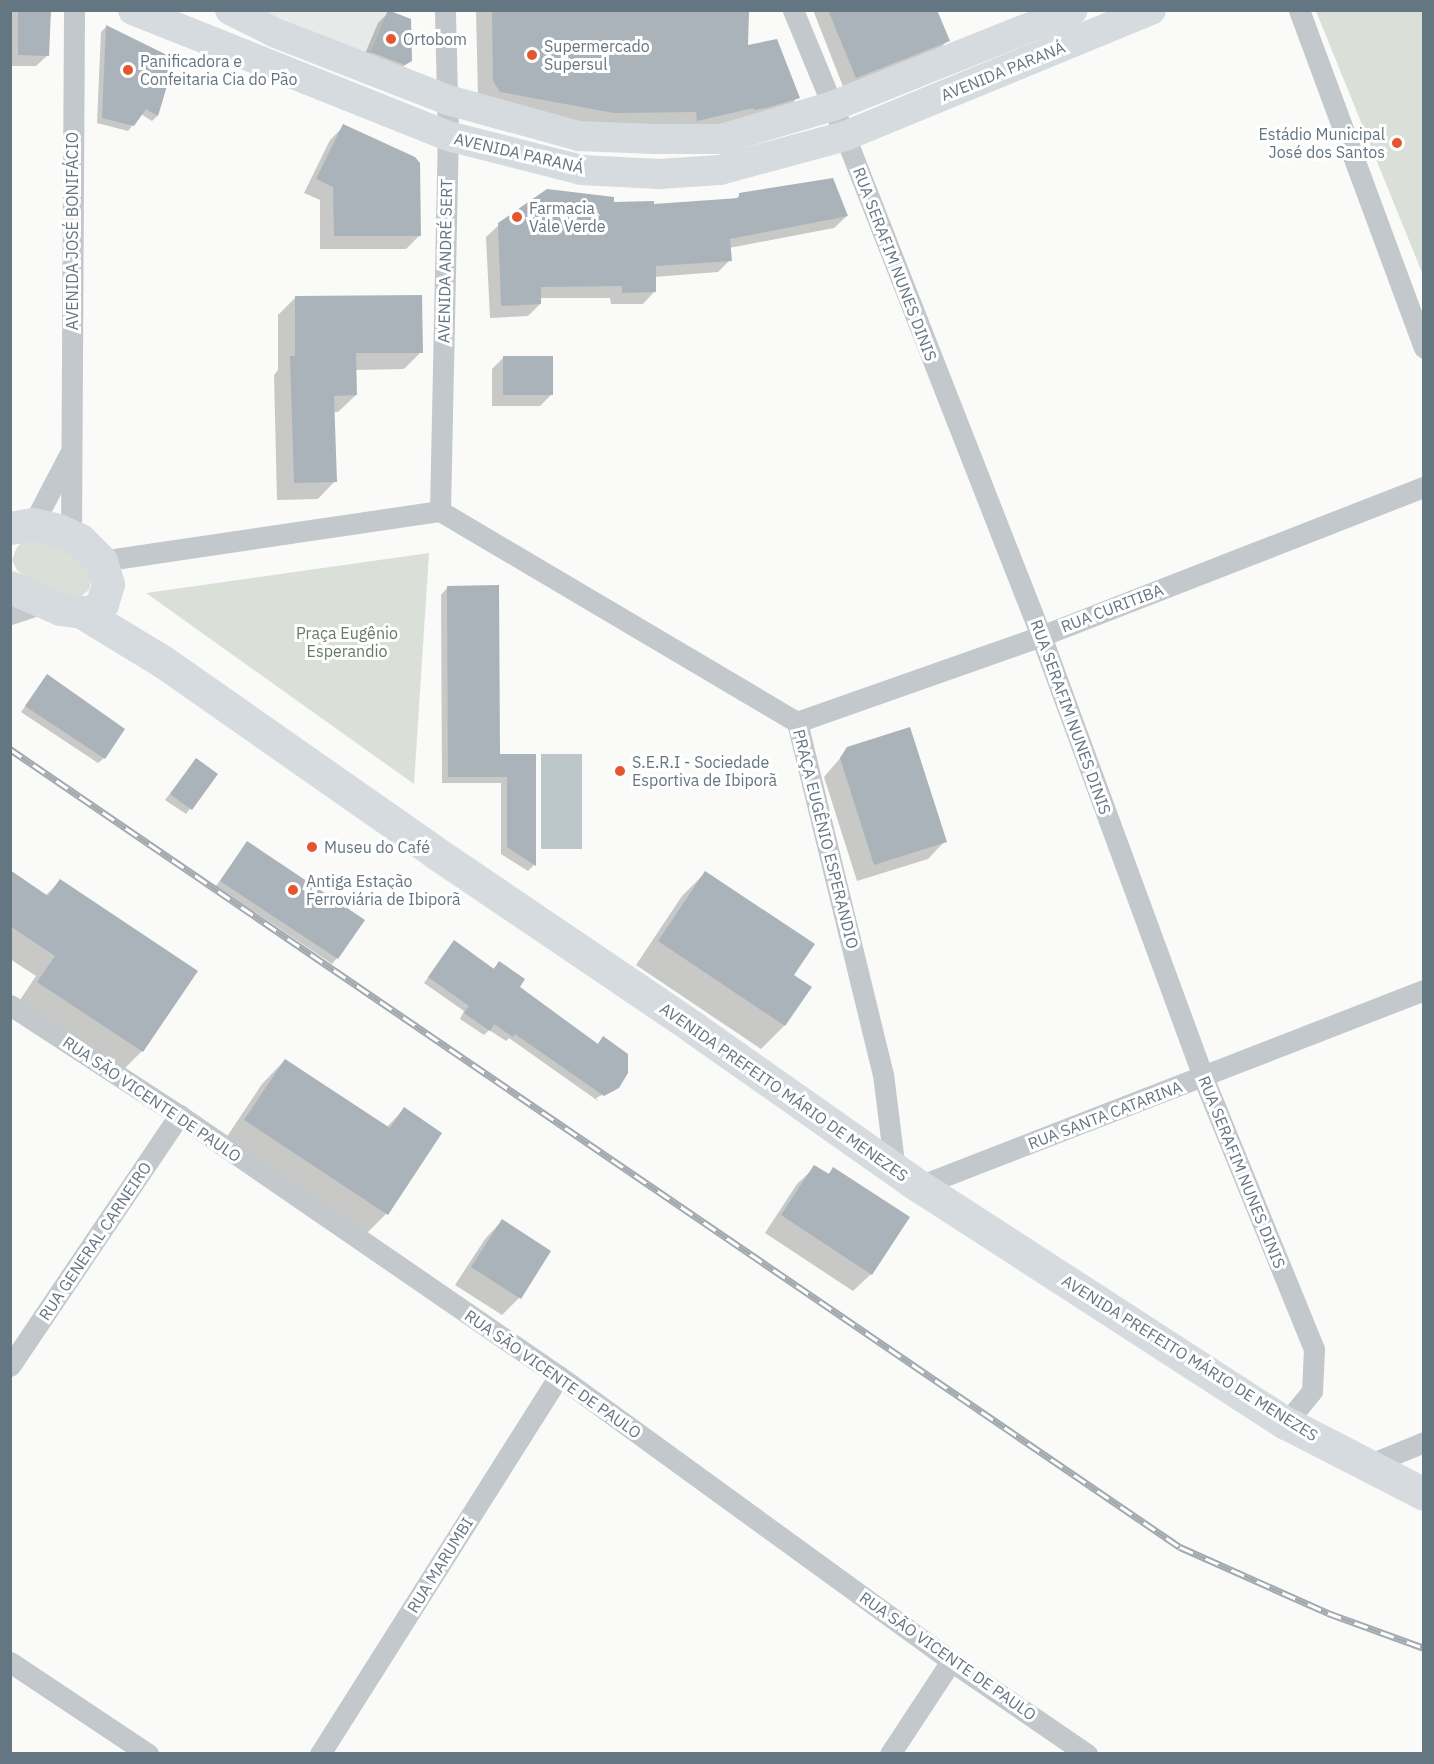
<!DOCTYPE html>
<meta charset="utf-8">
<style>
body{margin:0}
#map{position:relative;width:1434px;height:1764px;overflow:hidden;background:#fafaf8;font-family:"IBM Plex Sans",sans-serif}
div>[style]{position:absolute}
.built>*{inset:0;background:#e8e9e9}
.green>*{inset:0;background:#dadfd7}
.water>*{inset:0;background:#bbc7cb}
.shadow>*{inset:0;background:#0003}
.building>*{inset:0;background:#aab3b9}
.street>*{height:21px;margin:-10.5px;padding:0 10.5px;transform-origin:10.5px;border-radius:10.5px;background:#c3c8cc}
.secondary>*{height:30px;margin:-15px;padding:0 15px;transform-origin:15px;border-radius:15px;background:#d6dbdf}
.primary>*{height:33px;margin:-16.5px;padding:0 16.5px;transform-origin:16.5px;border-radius:16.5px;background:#d6dbdf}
.rail>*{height:7px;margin-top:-3.5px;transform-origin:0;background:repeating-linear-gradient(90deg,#fff 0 14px,#a2aab0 0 28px);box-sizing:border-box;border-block:2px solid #a2aab0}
.dots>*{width:16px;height:16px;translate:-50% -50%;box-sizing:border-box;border:3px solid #fff;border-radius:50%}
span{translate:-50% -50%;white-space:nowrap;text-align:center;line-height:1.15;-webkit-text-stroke:6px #fff;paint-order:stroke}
.poi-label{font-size:16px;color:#657683}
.left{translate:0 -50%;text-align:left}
.right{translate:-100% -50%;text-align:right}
.street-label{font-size:16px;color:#657683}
.park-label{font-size:16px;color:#687a64}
.frame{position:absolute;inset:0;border:12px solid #657683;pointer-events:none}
</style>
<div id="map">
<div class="built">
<i style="clip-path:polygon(264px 11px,388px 11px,370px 56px)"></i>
</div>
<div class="green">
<i style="clip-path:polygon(1316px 11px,1423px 11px,1423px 275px)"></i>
<i style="clip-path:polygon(39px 538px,69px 545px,92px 577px,89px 590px,80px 597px,72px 598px,25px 578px,17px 570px,12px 560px,16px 549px,22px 541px)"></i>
<i style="clip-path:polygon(429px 553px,414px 784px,146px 593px)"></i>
</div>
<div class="water">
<i style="clip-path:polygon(541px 754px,582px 754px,582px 849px,541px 849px)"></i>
</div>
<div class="shadow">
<i style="clip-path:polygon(10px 10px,49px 10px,48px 55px,36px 66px,10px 66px)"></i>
<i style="clip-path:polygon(476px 10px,740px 10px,747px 47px,798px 97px,782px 114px,749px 124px,597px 129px,478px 98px)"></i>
<i style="clip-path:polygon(813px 10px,937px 10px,948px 40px,937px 52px,844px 89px)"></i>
<i style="clip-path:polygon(389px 12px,410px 60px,398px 72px,361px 63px,378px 23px)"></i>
<i style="clip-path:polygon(106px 27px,173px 60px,157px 116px,152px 121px,141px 114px,128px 131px,97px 123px,101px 32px)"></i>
<i style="clip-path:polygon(344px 126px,420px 235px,406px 249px,320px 249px,320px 200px,304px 193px,330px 140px)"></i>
<i style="clip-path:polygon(740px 195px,847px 216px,834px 228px,729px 248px,730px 260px,718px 272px,654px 277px,655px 291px,643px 304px,611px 304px,610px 298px,540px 298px,540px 304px,528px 316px,490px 318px,486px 237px,499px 225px,613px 204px,652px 206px,734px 200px)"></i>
<i style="clip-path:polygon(295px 298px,421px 352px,404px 369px,355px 370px,356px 395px,338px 412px,333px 412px,335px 481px,318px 499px,277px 500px,274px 375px,278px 370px,278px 315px)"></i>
<i style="clip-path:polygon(503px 358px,552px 394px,540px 406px,492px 406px,492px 369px)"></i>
<i style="clip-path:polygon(447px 588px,498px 755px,535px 755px,534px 865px,528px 871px,501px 854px,501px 783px,442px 783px,441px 595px)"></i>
<i style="clip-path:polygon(48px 676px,104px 758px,98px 763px,21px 712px)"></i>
<i style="clip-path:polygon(848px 749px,945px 841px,928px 859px,857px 881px,824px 777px)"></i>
<i style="clip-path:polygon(196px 760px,216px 774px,186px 814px,165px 800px)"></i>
<i style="clip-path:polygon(247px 843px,337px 958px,332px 964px,216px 886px)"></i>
<i style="clip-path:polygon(10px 872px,45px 896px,60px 881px,142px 1051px,122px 1071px,18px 1003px,36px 976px,10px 959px)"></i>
<i style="clip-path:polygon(705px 873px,792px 976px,810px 987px,784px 1026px,761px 1049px,636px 965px,682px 896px)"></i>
<i style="clip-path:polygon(454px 942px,493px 969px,499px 963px,518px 988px,597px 1045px,603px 1038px,618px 1087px,596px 1098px,598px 1101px,509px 1038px,506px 1041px,489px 1030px,484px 1035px,460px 1019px,464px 1011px,424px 983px)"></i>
<i style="clip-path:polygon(285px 1060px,386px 1128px,404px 1109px,386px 1214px,363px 1237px,222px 1144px,262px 1084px)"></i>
<i style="clip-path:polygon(815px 1167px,827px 1175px,834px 1169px,871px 1274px,853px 1291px,765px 1233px,797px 1184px)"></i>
<i style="clip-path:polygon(502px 1221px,519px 1298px,502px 1315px,455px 1285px,485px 1239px)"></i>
</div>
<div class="building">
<i style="clip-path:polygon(18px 10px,51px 10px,49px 56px,18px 55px)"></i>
<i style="clip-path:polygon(388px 10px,411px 19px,412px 61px,405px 65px,371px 52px)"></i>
<i style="clip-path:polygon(492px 10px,749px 12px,748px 45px,777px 39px,800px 98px,766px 108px,754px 110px,753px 108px,697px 121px,696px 112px,614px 113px,500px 92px,493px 81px)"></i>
<i style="clip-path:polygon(828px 10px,937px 10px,950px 41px,856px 78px)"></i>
<i style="clip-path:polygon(106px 25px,175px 59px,158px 116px,146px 109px,134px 126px,102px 118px)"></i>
<i style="clip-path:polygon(343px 124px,415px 157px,420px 163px,421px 236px,334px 236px,333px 187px,316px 179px)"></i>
<i style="clip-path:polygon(833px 178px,848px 216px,730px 239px,732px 261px,656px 266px,656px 292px,622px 293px,622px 286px,541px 287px,541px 304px,501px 306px,498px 223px,547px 189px,614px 197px,614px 202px,654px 201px,654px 204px,739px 198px,739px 193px)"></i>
<i style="clip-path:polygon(422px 295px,423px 353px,356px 353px,357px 395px,334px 396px,337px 482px,294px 483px,290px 356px,295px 356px,295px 296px)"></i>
<i style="clip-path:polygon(503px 356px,553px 356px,553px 395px,503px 395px)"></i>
<i style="clip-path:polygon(499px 585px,500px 754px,536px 754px,536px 866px,507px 847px,507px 777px,448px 777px,447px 586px)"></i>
<i style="clip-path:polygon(47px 674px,125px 729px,105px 759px,25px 706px)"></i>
<i style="clip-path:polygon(910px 727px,947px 842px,874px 865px,840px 758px,847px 747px)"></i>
<i style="clip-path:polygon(196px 758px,218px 774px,192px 810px,170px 794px)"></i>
<i style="clip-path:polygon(247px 841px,365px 920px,338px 959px,220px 881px)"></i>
<i style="clip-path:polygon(10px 870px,48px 896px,60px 879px,198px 971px,143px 1052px,37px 982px,55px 956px,10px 926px)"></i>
<i style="clip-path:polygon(705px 871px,815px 944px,794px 975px,812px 987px,785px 1026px,658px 941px)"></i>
<i style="clip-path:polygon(454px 940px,494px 969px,499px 961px,525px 979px,520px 987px,598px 1044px,603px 1036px,628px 1054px,628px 1073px,619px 1088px,604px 1096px,515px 1034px,513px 1037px,494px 1024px,490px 1031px,464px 1013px,469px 1006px,428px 977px)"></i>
<i style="clip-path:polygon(285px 1059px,390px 1128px,404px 1107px,442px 1133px,388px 1215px,244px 1120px)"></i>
<i style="clip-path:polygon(814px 1165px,829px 1174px,833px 1167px,910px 1217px,872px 1275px,781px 1215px)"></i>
<i style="clip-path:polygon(502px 1219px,551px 1251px,521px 1299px,471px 1267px)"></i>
</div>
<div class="street">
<i style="left:793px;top:10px;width:136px;rotate:67.6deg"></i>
<i style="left:845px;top:136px;width:537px;rotate:68.59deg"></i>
<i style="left:1041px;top:636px;width:470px;rotate:69.8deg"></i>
<i style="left:1203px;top:1077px;width:294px;rotate:67.8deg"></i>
<i style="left:1314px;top:1349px;width:42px;rotate:92.7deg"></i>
<i style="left:1312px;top:1391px;width:41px;rotate:129.1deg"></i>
<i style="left:1299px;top:10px;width:360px;rotate:69.7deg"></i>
<i style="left:440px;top:511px;width:375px;rotate:-88.8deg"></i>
<i style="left:448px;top:136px;width:126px;rotate:-91.4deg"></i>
<i style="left:33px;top:524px;width:78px;rotate:-62.4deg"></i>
<i style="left:71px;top:535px;width:525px;rotate:-89.67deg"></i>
<i style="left:101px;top:561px;width:343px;rotate:-8.4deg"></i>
<i style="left:440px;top:511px;width:415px;rotate:30.6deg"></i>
<i style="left:797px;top:722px;width:362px;rotate:76.3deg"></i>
<i style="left:883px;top:1074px;width:97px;rotate:82.9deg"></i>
<i style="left:10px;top:614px;width:36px;rotate:-18deg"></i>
<i style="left:797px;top:722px;width:259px;rotate:-19.4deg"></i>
<i style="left:1041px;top:636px;width:411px;rotate:-21.3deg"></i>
<i style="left:10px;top:1005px;width:202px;rotate:33.1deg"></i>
<i style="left:179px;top:1115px;width:461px;rotate:34.5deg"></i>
<i style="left:559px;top:1376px;width:485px;rotate:36deg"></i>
<i style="left:951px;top:1661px;width:165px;rotate:34.4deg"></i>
<i style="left:919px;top:1186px;width:542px;rotate:-21.21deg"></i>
<i style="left:10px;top:1366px;width:303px;rotate:-56deg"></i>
<i style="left:1368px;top:1465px;width:61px;rotate:-22.3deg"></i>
<i style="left:10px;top:1662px;width:166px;rotate:33.7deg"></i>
<i style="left:320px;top:1754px;width:447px;rotate:-57.7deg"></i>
<i style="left:890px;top:1754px;width:111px;rotate:-56.7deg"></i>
</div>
<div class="secondary">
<i style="left:133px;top:10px;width:339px;rotate:21.8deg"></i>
<i style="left:448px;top:136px;width:137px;rotate:14.3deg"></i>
<i style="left:581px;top:170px;width:78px;rotate:2.9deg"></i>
<i style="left:659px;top:174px;width:61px;rotate:-3.8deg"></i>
<i style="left:720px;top:170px;width:130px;rotate:-15.2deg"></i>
<i style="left:845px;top:136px;width:331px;rotate:-22.4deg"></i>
<i style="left:230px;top:10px;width:51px;rotate:26.6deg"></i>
<i style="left:276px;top:33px;width:185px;rotate:21.3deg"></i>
<i style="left:448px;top:100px;width:136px;rotate:15.4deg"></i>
<i style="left:579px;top:136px;width:75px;rotate:2.3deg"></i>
<i style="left:654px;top:139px;width:67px"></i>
<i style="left:721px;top:139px;width:117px;rotate:-16.4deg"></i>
<i style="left:833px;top:106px;width:258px;rotate:-21.8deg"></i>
</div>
<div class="primary">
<i style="left:10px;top:528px;width:23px;rotate:-10deg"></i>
<i style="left:33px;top:524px;width:26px;rotate:13deg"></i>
<i style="left:58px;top:530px;width:24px;rotate:24deg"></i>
<i style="left:80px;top:540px;width:30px;rotate:45deg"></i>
<i style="left:101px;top:561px;width:24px;rotate:73deg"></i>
<i style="left:108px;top:584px;width:21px;rotate:107deg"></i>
<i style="left:102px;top:604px;width:16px;rotate:145deg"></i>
<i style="left:89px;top:613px;width:29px;rotate:-172deg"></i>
<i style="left:60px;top:609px;width:55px;rotate:-156.3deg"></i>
<i style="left:83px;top:613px;width:92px;rotate:31.3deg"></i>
<i style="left:162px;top:661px;width:331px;rotate:35deg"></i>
<i style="left:433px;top:851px;width:315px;rotate:34.1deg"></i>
<i style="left:694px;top:1028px;width:275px;rotate:35.1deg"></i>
<i style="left:919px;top:1186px;width:437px;rotate:32.9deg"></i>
<i style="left:1286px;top:1423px;width:155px;rotate:27.2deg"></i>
</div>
<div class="rail">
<i style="left:10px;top:749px;width:1416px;rotate:34.3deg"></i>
<i style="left:1180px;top:1547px;width:162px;rotate:24deg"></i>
<i style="left:1328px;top:1613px;width:102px;rotate:20deg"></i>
</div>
<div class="dots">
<i style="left:391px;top:39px;background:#e4572e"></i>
<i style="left:532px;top:55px;background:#e4572e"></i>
<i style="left:128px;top:70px;background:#e4572e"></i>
<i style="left:1397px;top:143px;background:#e4572e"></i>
<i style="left:517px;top:217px;background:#e4572e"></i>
<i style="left:620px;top:771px;background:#e4572e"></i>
<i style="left:312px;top:847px;background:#e4572e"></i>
<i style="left:293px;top:890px;background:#e4572e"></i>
</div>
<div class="poi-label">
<span class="left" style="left:403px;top:39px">Ortobom</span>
<span class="left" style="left:544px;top:55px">Supermercado<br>Supersul</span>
<span class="left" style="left:140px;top:70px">Panificadora e<br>Confeitaria Cia do Pão</span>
<span class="right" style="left:1385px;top:143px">Estádio Municipal<br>José dos Santos</span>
<span class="left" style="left:529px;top:217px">Farmacia<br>Vale Verde</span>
<span class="left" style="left:632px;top:771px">S.E.R.I - Sociedade<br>Esportiva de Ibiporã</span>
<span class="left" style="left:324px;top:847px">Museu do Café</span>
<span class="left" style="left:306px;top:890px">Antiga Estação<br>Ferroviária de Ibiporã</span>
</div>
<div class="street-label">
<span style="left:1003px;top:71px;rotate:-22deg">AVENIDA PARANÁ</span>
<span style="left:519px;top:153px;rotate:13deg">AVENIDA PARANÁ</span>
<span style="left:72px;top:231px;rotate:-90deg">AVENIDA JOSÉ BONIFÁCIO</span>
<span style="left:445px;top:261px;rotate:-89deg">AVENIDA ANDRÉ SERT</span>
<span style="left:895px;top:264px;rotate:69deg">RUA SERAFIM NUNES DINIS</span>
<span style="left:1112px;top:608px;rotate:-21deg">RUA CURITIBA</span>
<span style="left:1071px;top:717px;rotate:70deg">RUA SERAFIM NUNES DINIS</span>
<span style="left:826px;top:839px;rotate:76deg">PRAÇA EUGÊNIO ESPERANDIO</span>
<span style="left:784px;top:1092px;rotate:35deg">AVENIDA PREFEITO MÁRIO DE MENEZES</span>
<span style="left:152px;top:1099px;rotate:34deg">RUA SÃO VICENTE DE PAULO</span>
<span style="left:1105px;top:1115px;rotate:-21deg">RUA SANTA CATARINA</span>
<span style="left:1242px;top:1172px;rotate:68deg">RUA SERAFIM NUNES DINIS</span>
<span style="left:95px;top:1241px;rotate:-56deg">RUA GENERAL CARNEIRO</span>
<span style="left:1190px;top:1358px;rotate:32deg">AVENIDA PREFEITO MÁRIO DE MENEZES</span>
<span style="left:553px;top:1374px;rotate:35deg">RUA SÃO VICENTE DE PAULO</span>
<span style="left:440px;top:1565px;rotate:-58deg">RUA MARUMBI</span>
<span style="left:948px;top:1656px;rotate:35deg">RUA SÃO VICENTE DE PAULO</span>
</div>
<div class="park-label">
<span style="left:347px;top:642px">Praça Eugênio<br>Esperandio</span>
</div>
<div class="frame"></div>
</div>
